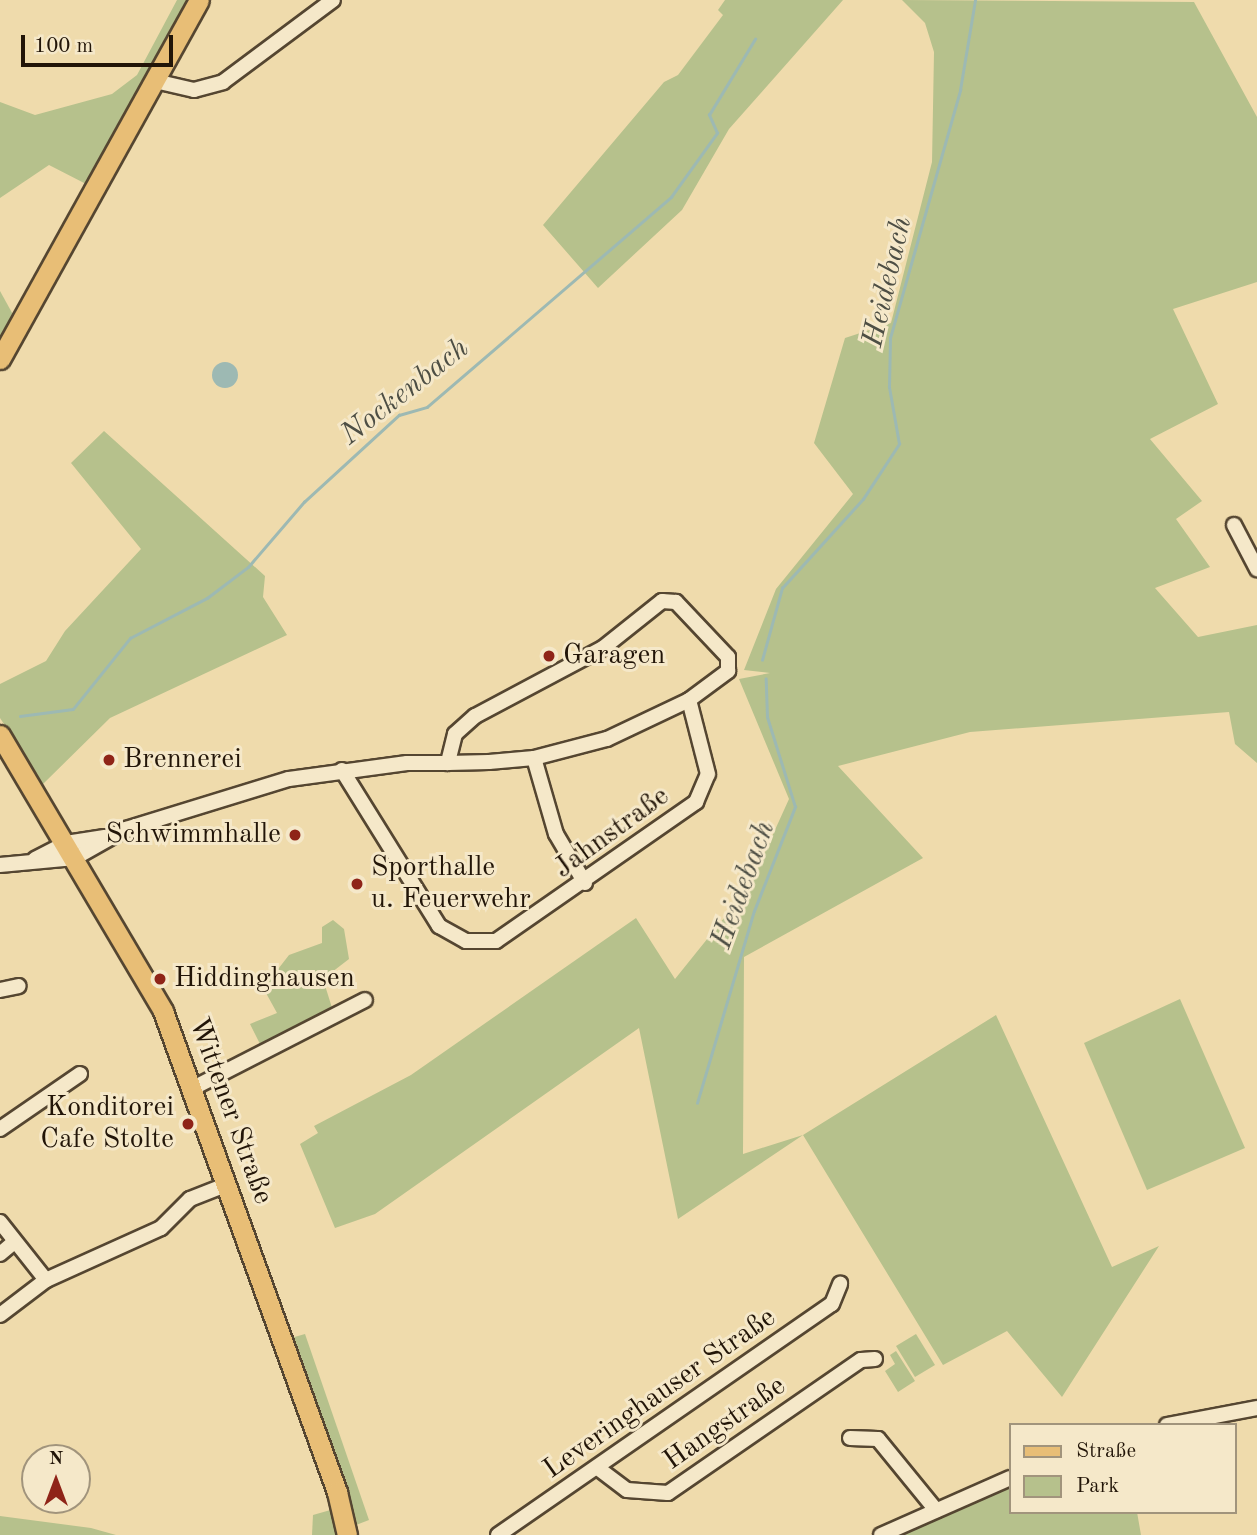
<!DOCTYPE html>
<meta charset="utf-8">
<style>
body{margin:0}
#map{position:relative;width:1257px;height:1535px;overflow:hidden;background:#efdbac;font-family:"Old Standard TT",serif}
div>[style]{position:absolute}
.green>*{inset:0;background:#b6c18c}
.water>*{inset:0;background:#9db9b3}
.round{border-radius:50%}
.stream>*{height:2.5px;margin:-1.25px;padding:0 1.25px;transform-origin:1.25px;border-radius:1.25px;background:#9db9b3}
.roads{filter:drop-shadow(2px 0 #554631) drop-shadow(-2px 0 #554631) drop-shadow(0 2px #554631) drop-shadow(0 -2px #554631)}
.minor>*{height:14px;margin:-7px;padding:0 7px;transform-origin:7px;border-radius:7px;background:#f5e8c9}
.major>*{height:19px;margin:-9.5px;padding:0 9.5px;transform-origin:9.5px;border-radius:9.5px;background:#e8be76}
.dots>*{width:19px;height:19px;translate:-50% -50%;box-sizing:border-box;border:4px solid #f5e8c9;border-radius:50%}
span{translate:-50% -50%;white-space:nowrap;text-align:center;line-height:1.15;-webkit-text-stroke:6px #f5e8c9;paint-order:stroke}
.poi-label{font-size:28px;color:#221508}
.left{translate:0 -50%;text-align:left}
.right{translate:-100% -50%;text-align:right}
.street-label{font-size:28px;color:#221508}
.water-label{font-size:30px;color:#4d4e44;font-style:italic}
.legend{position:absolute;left:1009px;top:1423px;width:228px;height:91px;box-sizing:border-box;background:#f5e8c9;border:2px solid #a1947c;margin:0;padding:9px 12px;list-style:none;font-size:21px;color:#221508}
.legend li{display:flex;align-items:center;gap:14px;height:35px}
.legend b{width:35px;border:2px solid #a1947c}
.north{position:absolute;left:21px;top:1444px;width:70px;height:70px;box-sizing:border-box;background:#f5e8c9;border:2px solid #a1947c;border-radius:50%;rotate:0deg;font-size:19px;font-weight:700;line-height:28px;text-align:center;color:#221508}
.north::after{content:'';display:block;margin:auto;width:24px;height:32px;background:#8f2418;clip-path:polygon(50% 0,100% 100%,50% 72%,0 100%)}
.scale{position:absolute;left:21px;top:35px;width:152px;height:32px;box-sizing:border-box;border:4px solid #221508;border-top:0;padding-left:9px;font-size:21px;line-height:24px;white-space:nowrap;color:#221508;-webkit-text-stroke:5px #f5e8c9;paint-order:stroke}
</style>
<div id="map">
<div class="green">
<i style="clip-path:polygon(177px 0,193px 0,88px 185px,49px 165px,0 198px,0 102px,35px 115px,112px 94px,137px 75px)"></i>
<i style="clip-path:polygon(725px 0,843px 0,729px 129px,682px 210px,598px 288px,543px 225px,664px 82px,678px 75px,723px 15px,718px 10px)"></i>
<i style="clip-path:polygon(902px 0,1194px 2px,1257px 117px,1257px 282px,1173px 309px,1218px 404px,1150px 439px,1202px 501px,1176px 519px,1210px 567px,1155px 588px,1198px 637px,1257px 625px,1257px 763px,1235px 744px,1229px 712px,970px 732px,838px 766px,923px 858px,744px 957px,743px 1154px,803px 1135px,996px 1015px,1112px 1267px,1159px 1246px,1062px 1397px,1007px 1331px,943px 1365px,803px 1135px,678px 1219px,639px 1028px,375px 1214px,335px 1228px,300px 1144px,318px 1133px,314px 1126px,411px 1075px,636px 918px,675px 979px,749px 887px,789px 799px,739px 679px,770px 673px,744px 670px,776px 589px,853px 494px,814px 443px,845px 338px,891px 323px,932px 162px,934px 52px,925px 23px)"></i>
<i style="clip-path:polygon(0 291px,16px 320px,0 348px)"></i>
<i style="clip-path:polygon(104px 431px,265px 576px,263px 597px,287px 635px,110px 718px,43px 784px,0 718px,0 684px,46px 661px,65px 631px,141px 549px,71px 463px)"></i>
<i style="clip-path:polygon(333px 920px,344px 929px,349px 959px,323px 979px,333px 1011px,262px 1048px,250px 1024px,277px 1013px,266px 993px,268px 982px,289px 955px,322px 943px,322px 927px)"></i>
<i style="clip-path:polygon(1180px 999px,1245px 1148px,1147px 1190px,1084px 1043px)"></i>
<i style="clip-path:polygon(305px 1334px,369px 1520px,356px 1525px,291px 1338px)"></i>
<i style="clip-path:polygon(916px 1334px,935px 1365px,915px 1377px,896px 1346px)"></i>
<i style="clip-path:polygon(896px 1351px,915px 1381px,898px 1392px,885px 1371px,895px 1364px,890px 1355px)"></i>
<i style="clip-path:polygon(1010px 1482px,1010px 1512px,1137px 1512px,1141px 1535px,893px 1535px)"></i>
<i style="clip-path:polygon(334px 1509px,337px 1535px,312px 1535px,313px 1515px)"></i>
<i style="clip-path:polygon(0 1516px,91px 1528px,116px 1535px,0 1535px)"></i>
</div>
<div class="water">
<i class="round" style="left:212px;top:362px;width:26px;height:26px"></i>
</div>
<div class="stream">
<i style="left:762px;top:660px;width:75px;rotate:-74.5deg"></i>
<i style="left:782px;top:588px;width:120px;rotate:-47.7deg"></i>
<i style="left:863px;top:499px;width:66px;rotate:-56.8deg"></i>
<i style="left:899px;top:444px;width:58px;rotate:-100deg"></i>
<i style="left:889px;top:387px;width:49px;rotate:-88.8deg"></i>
<i style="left:890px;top:338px;width:258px;rotate:-74.2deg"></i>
<i style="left:960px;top:90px;width:91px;rotate:-80.5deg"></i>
<i style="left:20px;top:716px;width:53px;rotate:-7.5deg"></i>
<i style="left:73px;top:709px;width:91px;rotate:-51.2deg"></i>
<i style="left:130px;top:638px;width:87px;rotate:-27.5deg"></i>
<i style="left:207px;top:598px;width:51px;rotate:-37.1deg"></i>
<i style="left:248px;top:567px;width:86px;rotate:-49.3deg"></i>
<i style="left:304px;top:502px;width:129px;rotate:-42.5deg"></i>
<i style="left:399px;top:415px;width:29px;rotate:-16deg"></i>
<i style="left:427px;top:407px;width:322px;rotate:-40.7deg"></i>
<i style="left:671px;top:197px;width:79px;rotate:-54.3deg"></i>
<i style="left:717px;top:133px;width:20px;rotate:-114deg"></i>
<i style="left:709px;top:115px;width:89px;rotate:-58.8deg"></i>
<i style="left:697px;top:1103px;width:200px;rotate:-73.5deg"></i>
<i style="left:754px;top:911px;width:112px;rotate:-68.5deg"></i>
<i style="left:795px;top:807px;width:94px;rotate:-107.3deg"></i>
<i style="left:767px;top:717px;width:38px;rotate:-92deg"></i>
</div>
<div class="roads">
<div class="minor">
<i style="left:155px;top:81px;width:40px;rotate:13deg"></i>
<i style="left:194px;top:90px;width:30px;rotate:-15deg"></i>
<i style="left:223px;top:82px;width:137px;rotate:-36.7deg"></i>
<i style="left:1234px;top:525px;width:50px;rotate:62.4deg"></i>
<i style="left:534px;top:758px;width:79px;rotate:73.9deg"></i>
<i style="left:556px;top:834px;width:57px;rotate:59.4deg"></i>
<i style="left:342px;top:770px;width:184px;rotate:58.1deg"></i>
<i style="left:439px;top:926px;width:31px;rotate:29deg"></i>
<i style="left:466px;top:941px;width:30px"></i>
<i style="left:496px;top:941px;width:244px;rotate:-34.8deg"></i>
<i style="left:696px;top:802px;width:30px;rotate:-67deg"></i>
<i style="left:708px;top:774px;width:76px;rotate:-104.4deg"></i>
<i style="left:35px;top:859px;width:35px;rotate:-27deg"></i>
<i style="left:66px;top:843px;width:39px;rotate:-9deg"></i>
<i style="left:0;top:865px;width:75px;rotate:-5.3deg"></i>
<i style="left:75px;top:858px;width:59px;rotate:-29.6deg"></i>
<i style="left:126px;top:829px;width:170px;rotate:-17.1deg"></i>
<i style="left:289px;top:779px;width:119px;rotate:-7.7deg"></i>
<i style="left:407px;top:763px;width:41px"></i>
<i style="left:448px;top:763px;width:41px;rotate:-1.4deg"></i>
<i style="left:489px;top:762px;width:45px;rotate:-5.1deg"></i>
<i style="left:534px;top:758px;width:75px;rotate:-14.6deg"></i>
<i style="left:607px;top:739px;width:91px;rotate:-25.4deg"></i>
<i style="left:689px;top:700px;width:49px;rotate:-36.6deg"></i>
<i style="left:728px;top:671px;width:14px;rotate:-90deg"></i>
<i style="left:728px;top:657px;width:76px;rotate:-133.4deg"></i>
<i style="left:676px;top:602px;width:14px;rotate:-176deg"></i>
<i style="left:662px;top:601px;width:75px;rotate:141.5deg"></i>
<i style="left:603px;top:648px;width:145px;rotate:152deg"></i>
<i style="left:475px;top:716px;width:27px;rotate:138deg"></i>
<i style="left:455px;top:734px;width:30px;rotate:104deg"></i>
<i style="left:0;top:990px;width:19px;rotate:-12deg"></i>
<i style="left:193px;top:1088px;width:193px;rotate:-27.1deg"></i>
<i style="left:0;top:1129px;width:97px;rotate:-34.5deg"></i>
<i style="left:0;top:1222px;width:74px;rotate:51.6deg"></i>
<i style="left:0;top:1254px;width:16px;rotate:-40deg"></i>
<i style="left:0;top:1315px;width:58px;rotate:-37.3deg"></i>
<i style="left:46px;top:1280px;width:126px;rotate:-24.3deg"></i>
<i style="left:161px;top:1228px;width:41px;rotate:-45deg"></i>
<i style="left:190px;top:1199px;width:41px;rotate:-21.5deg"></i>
<i style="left:1167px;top:1425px;width:92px;rotate:-10.7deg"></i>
<i style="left:850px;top:1438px;width:28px;rotate:2deg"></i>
<i style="left:878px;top:1439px;width:92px;rotate:50.8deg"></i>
<i style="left:599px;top:1469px;width:35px;rotate:37deg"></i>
<i style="left:627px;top:1490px;width:41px;rotate:4.2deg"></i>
<i style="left:668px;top:1493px;width:234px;rotate:-34.6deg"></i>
<i style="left:861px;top:1360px;width:14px;rotate:-4deg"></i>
<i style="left:498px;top:1535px;width:406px;rotate:-34.7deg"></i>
<i style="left:832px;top:1304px;width:22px;rotate:-68deg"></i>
<i style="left:881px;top:1535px;width:141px;rotate:-23.8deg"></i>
</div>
<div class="major">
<i style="left:0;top:359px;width:410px;rotate:-61deg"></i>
<i style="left:0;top:735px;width:321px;rotate:59.4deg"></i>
<i style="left:163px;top:1011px;width:512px;rotate:70.11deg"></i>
<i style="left:337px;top:1492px;width:44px;rotate:76.9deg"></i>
</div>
</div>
<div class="dots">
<i style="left:549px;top:656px;background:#8f2418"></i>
<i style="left:109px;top:760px;background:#8f2418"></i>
<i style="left:295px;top:835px;background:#8f2418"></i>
<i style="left:357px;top:884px;background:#8f2418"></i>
<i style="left:160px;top:979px;background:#8f2418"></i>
<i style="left:188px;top:1124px;background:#8f2418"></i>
</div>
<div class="poi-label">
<span class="left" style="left:563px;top:656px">Garagen</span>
<span class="left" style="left:123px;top:760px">Brennerei</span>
<span class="right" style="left:281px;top:835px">Schwimmhalle</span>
<span class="left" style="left:371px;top:884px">Sporthalle<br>u. Feuerwehr</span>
<span class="left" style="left:174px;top:979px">Hiddinghausen</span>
<span class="right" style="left:174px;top:1124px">Konditorei<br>Cafe Stolte</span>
</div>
<div class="street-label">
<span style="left:612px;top:833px;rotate:-36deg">Jahnstraße</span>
<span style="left:230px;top:1111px;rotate:70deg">Wittener Straße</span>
<span style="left:660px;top:1394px;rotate:-35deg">Leveringhauser Straße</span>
<span style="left:725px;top:1424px;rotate:-35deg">Hangstraße</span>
</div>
<div class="water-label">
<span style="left:888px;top:282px;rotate:-77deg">Heidebach</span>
<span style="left:405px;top:392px;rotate:-38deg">Nockenbach</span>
<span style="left:744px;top:885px;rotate:-70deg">Heidebach</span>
</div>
<ul class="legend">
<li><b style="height:9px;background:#e8be76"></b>Straße</li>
<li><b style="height:19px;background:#b6c18c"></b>Park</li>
</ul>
<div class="north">N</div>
<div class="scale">100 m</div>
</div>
